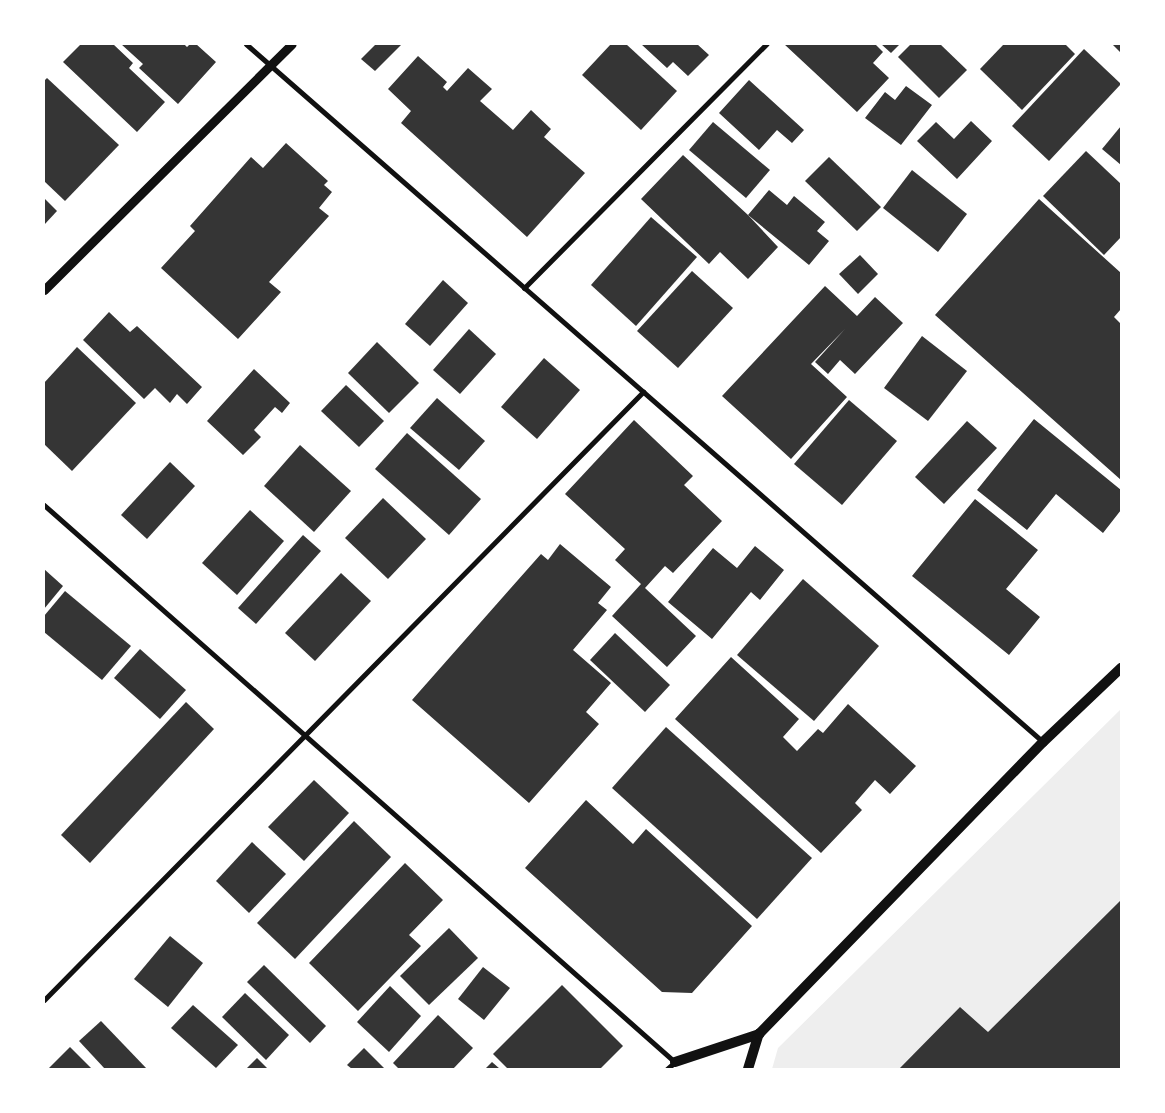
<!DOCTYPE html>
<style>
body{margin:0}
#map{position:relative;width:1165px;height:1113px;overflow:hidden;background:#fff;font-family:Montserrat,sans-serif}
div>[style]{position:absolute}
.green>*{inset:0;background:#eee}
.building>*{inset:0;background:#353535}
.minor>*{height:5px;margin:-2.5px;padding:0 2.5px;transform-origin:2.5px;border-radius:2.5px;background:#111}
.tertiary>*{height:9px;margin:-4.5px;padding:0 4.5px;transform-origin:4.5px;border-radius:4.5px;background:#111}
.secondary>*{height:10px;margin:-5px;padding:0 5px;transform-origin:5px;border-radius:5px;background:#111}
span{translate:-50% -50%;white-space:nowrap;text-align:center;line-height:1.15;-webkit-text-stroke:5px #fff;paint-order:stroke}
.frame{position:absolute;inset:0;border:45px solid #fff;pointer-events:none}
</style>
<div id="map">
<div class="green">
<i style="clip-path:polygon(1121px 709px,1121px 900px,988px 1032px,960px 1007px,899px 1069px,772px 1069px,778px 1048px)"></i>
</div>
<div class="building">
<i style="clip-path:polygon(81px 44px,113px 44px,133px 63px,129px 68px,165px 102px,137px 132px,63px 62px)"></i>
<i style="clip-path:polygon(121px 44px,184px 44px,187px 47px,190px 44px,196px 44px,216px 62px,178px 104px,139px 68px,143px 64px)"></i>
<i style="clip-path:polygon(376px 44px,402px 44px,375px 71px,361px 59px)"></i>
<i style="clip-path:polygon(611px 44px,626px 44px,677px 91px,641px 130px,582px 75px)"></i>
<i style="clip-path:polygon(641px 44px,697px 44px,709px 55px,688px 76px,673px 62px,667px 68px)"></i>
<i style="clip-path:polygon(784px 44px,875px 44px,883px 52px,873px 63px,889px 78px,857px 112px)"></i>
<i style="clip-path:polygon(881px 44px,900px 44px,891px 53px)"></i>
<i style="clip-path:polygon(911px 44px,940px 44px,967px 70px,939px 98px,898px 57px)"></i>
<i style="clip-path:polygon(1004px 44px,1065px 44px,1075px 54px,1022px 110px,980px 69px)"></i>
<i style="clip-path:polygon(1112px 44px,1121px 44px,1121px 53px)"></i>
<i style="clip-path:polygon(1084px 49px,1121px 84px,1049px 161px,1012px 126px)"></i>
<i style="clip-path:polygon(418px 56px,447px 82px,443px 87px,447px 91px,468px 68px,492px 89px,480px 101px,513px 130px,531px 110px,551px 129px,544px 137px,585px 173px,527px 237px,401px 123px,411px 111px,388px 89px)"></i>
<i style="clip-path:polygon(47px 78px,119px 145px,65px 201px,44px 181px,44px 81px)"></i>
<i style="clip-path:polygon(749px 80px,804px 130px,792px 143px,777px 130px,759px 150px,719px 113px)"></i>
<i style="clip-path:polygon(906px 86px,932px 105px,901px 145px,865px 118px,885px 92px,895px 100px)"></i>
<i style="clip-path:polygon(971px 121px,992px 141px,957px 179px,917px 141px,936px 122px,954px 139px)"></i>
<i style="clip-path:polygon(713px 122px,770px 170px,746px 198px,689px 150px)"></i>
<i style="clip-path:polygon(1121px 126px,1121px 165px,1102px 149px)"></i>
<i style="clip-path:polygon(286px 143px,328px 181px,324px 185px,332px 192px,319px 208px,329px 216px,269px 282px,281px 292px,238px 339px,161px 268px,195px 231px,190px 226px,251px 157px,263px 168px)"></i>
<i style="clip-path:polygon(1086px 151px,1121px 184px,1121px 237px,1104px 255px,1043px 196px)"></i>
<i style="clip-path:polygon(683px 155px,748px 215px,778px 247px,748px 279px,720px 252px,709px 264px,641px 199px)"></i>
<i style="clip-path:polygon(829px 157px,881px 207px,857px 231px,805px 181px)"></i>
<i style="clip-path:polygon(912px 170px,967px 214px,938px 252px,883px 208px)"></i>
<i style="clip-path:polygon(769px 190px,787px 205px,794px 196px,825px 222px,817px 231px,829px 241px,809px 265px,748px 215px)"></i>
<i style="clip-path:polygon(44px 198px,57px 211px,44px 225px)"></i>
<i style="clip-path:polygon(1039px 199px,1121px 273px,1121px 309px,1114px 317px,1121px 324px,1121px 480px,935px 315px)"></i>
<i style="clip-path:polygon(651px 217px,697px 257px,636px 326px,591px 285px)"></i>
<i style="clip-path:polygon(860px 255px,878px 274px,858px 294px,839px 274px)"></i>
<i style="clip-path:polygon(692px 271px,733px 308px,678px 368px,637px 331px)"></i>
<i style="clip-path:polygon(443px 280px,468px 303px,430px 346px,405px 324px)"></i>
<i style="clip-path:polygon(825px 286px,857px 316px,875px 297px,903px 323px,855px 374px,840px 360px,828px 374px,815px 362px,845px 329px,811px 364px,847px 397px,791px 459px,722px 396px)"></i>
<i style="clip-path:polygon(109px 312px,130px 332px,137px 326px,202px 387px,187px 404px,177px 394px,170px 403px,155px 388px,144px 399px,83px 340px)"></i>
<i style="clip-path:polygon(469px 329px,496px 354px,460px 394px,433px 370px)"></i>
<i style="clip-path:polygon(922px 336px,967px 371px,928px 421px,884px 388px)"></i>
<i style="clip-path:polygon(377px 342px,419px 383px,389px 413px,348px 373px)"></i>
<i style="clip-path:polygon(77px 347px,136px 403px,72px 471px,44px 444px,44px 383px)"></i>
<i style="clip-path:polygon(544px 358px,580px 390px,537px 439px,501px 407px)"></i>
<i style="clip-path:polygon(254px 369px,290px 403px,282px 413px,275px 407px,254px 430px,261px 437px,243px 455px,207px 421px)"></i>
<i style="clip-path:polygon(346px 385px,384px 421px,359px 447px,321px 411px)"></i>
<i style="clip-path:polygon(437px 398px,485px 441px,459px 470px,410px 428px)"></i>
<i style="clip-path:polygon(849px 400px,897px 441px,842px 505px,794px 464px)"></i>
<i style="clip-path:polygon(1034px 419px,1121px 490px,1121px 510px,1103px 533px,1056px 494px,1027px 530px,977px 490px)"></i>
<i style="clip-path:polygon(634px 420px,693px 476px,684px 485px,722px 521px,673px 573px,665px 566px,645px 588px,696px 636px,667px 667px,612px 616px,641px 584px,615px 560px,625px 549px,565px 494px)"></i>
<i style="clip-path:polygon(967px 421px,997px 448px,944px 504px,915px 477px)"></i>
<i style="clip-path:polygon(407px 433px,481px 499px,449px 535px,375px 469px)"></i>
<i style="clip-path:polygon(300px 445px,351px 491px,314px 532px,264px 486px)"></i>
<i style="clip-path:polygon(170px 462px,195px 486px,147px 539px,121px 515px)"></i>
<i style="clip-path:polygon(383px 498px,426px 539px,388px 579px,345px 538px)"></i>
<i style="clip-path:polygon(975px 499px,1038px 550px,1006px 589px,1040px 617px,1009px 655px,912px 576px)"></i>
<i style="clip-path:polygon(250px 510px,284px 541px,237px 595px,202px 563px)"></i>
<i style="clip-path:polygon(303px 535px,321px 551px,256px 624px,238px 608px)"></i>
<i style="clip-path:polygon(560px 544px,611px 587px,598px 603px,607px 610px,573px 650px,611px 683px,586px 712px,599px 724px,529px 803px,412px 700px,541px 554px,548px 560px)"></i>
<i style="clip-path:polygon(755px 546px,784px 570px,760px 600px,751px 592px,712px 639px,668px 602px,713px 548px,737px 568px)"></i>
<i style="clip-path:polygon(44px 569px,63px 586px,44px 609px)"></i>
<i style="clip-path:polygon(341px 573px,371px 601px,315px 661px,285px 633px)"></i>
<i style="clip-path:polygon(803px 579px,879px 646px,814px 721px,737px 655px)"></i>
<i style="clip-path:polygon(65px 591px,131px 646px,102px 680px,44px 632px,44px 616px)"></i>
<i style="clip-path:polygon(615px 633px,670px 685px,645px 712px,590px 660px)"></i>
<i style="clip-path:polygon(140px 649px,186px 690px,160px 719px,114px 678px)"></i>
<i style="clip-path:polygon(731px 657px,799px 719px,783px 737px,797px 751px,818px 729px,823px 733px,848px 704px,916px 766px,890px 794px,875px 780px,855px 803px,862px 810px,821px 853px,675px 719px)"></i>
<i style="clip-path:polygon(186px 702px,214px 729px,90px 863px,61px 835px)"></i>
<i style="clip-path:polygon(666px 727px,812px 858px,757px 919px,612px 788px)"></i>
<i style="clip-path:polygon(314px 780px,349px 813px,304px 861px,268px 827px)"></i>
<i style="clip-path:polygon(586px 800px,633px 844px,646px 829px,752px 926px,692px 993px,662px 992px,525px 868px)"></i>
<i style="clip-path:polygon(354px 821px,391px 857px,295px 959px,257px 923px)"></i>
<i style="clip-path:polygon(252px 842px,286px 874px,249px 913px,216px 881px)"></i>
<i style="clip-path:polygon(405px 863px,443px 900px,409px 935px,421px 946px,358px 1011px,309px 963px)"></i>
<i style="clip-path:polygon(1121px 900px,1121px 1069px,899px 1069px,960px 1007px,988px 1032px)"></i>
<i style="clip-path:polygon(449px 928px,478px 958px,429px 1005px,400px 976px)"></i>
<i style="clip-path:polygon(170px 936px,203px 963px,168px 1007px,134px 979px)"></i>
<i style="clip-path:polygon(264px 965px,326px 1026px,310px 1043px,247px 982px)"></i>
<i style="clip-path:polygon(483px 967px,510px 988px,484px 1020px,458px 999px)"></i>
<i style="clip-path:polygon(562px 985px,623px 1046px,600px 1069px,508px 1069px,493px 1054px)"></i>
<i style="clip-path:polygon(390px 986px,421px 1016px,389px 1052px,357px 1022px)"></i>
<i style="clip-path:polygon(245px 993px,289px 1035px,266px 1060px,222px 1017px)"></i>
<i style="clip-path:polygon(193px 1005px,238px 1045px,216px 1068px,171px 1028px)"></i>
<i style="clip-path:polygon(438px 1015px,473px 1048px,453px 1069px,399px 1069px,393px 1063px)"></i>
<i style="clip-path:polygon(101px 1021px,147px 1069px,105px 1069px,79px 1041px)"></i>
<i style="clip-path:polygon(70px 1047px,92px 1069px,48px 1069px)"></i>
<i style="clip-path:polygon(364px 1048px,385px 1069px,352px 1069px,347px 1065px)"></i>
<i style="clip-path:polygon(257px 1058px,268px 1069px,246px 1069px)"></i>
<i style="clip-path:polygon(492px 1062px,500px 1069px,485px 1069px)"></i>
</div>
<div class="minor">
<i style="left:246px;top:44px;width:1059px;rotate:41.21deg"></i>
<i style="left:524px;top:288px;width:344px;rotate:-45.2deg"></i>
<i style="left:44px;top:505px;width:842px;rotate:41.44deg"></i>
<i style="left:675px;top:1062px;width:11px;rotate:139deg"></i>
<i style="left:44px;top:1000px;width:854px;rotate:-45.43deg"></i>
</div>
<div class="tertiary">
<i style="left:44px;top:290px;width:349px;rotate:-44.8deg"></i>
</div>
<div class="secondary">
<i style="left:675px;top:1062px;width:89px;rotate:-18.4deg"></i>
<i style="left:748px;top:1069px;width:37px;rotate:-73deg"></i>
<i style="left:759px;top:1034px;width:407px;rotate:-45.8deg"></i>
<i style="left:1043px;top:742px;width:108px;rotate:-43.5deg"></i>
</div>
<div class="frame"></div>
</div>
